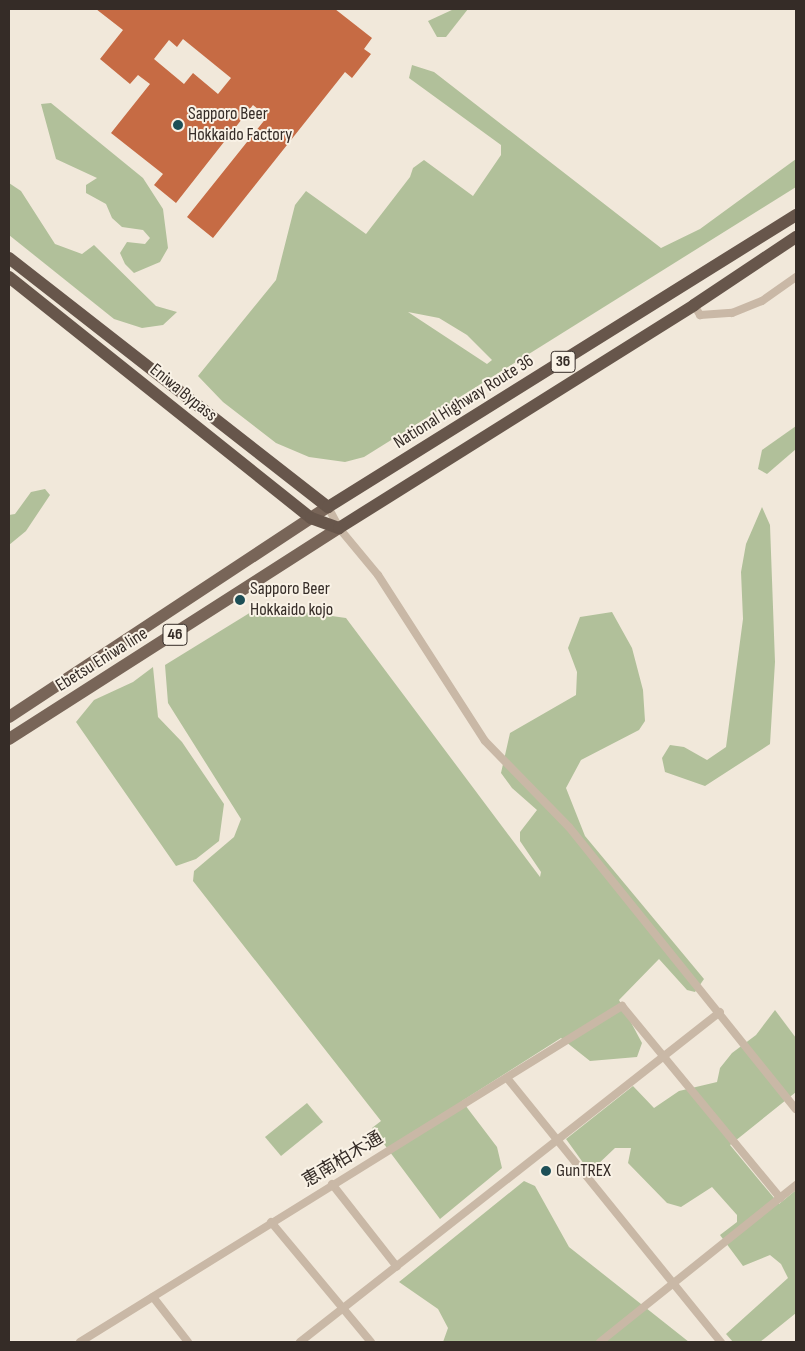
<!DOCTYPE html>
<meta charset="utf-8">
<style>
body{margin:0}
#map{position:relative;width:805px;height:1351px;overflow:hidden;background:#f1e8da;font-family:"Sofia Sans Condensed","Noto Sans JP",sans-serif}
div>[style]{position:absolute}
.green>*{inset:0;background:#b1c09a}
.building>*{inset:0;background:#c66b44}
.minor>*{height:8px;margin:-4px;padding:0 4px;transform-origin:4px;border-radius:4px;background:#c9b8a6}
.primary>*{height:12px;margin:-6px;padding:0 6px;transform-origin:6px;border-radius:6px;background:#786558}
.trunk>*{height:12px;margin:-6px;padding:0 6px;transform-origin:6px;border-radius:6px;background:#67564b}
.dots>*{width:14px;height:14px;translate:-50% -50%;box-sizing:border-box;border:2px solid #f9f2e6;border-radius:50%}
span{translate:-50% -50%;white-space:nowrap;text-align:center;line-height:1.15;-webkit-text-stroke:4px #f9f2e6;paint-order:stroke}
.shield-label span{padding:1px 4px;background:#f9f2e6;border:1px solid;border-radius:4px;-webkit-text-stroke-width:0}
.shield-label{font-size:16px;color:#352c27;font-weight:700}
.poi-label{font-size:18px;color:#352c27}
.left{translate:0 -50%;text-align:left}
.street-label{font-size:18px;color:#352c27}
.frame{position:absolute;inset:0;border:10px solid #352c27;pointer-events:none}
</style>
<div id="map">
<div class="green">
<i style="clip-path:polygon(454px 9px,468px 9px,446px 37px,437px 37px,428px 21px)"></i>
<i style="clip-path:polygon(evenodd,412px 65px,434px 72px,661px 248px,700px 229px,796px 159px,796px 187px,364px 457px,345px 462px,309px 457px,276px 443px,223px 402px,198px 376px,276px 280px,295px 205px,306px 191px,366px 234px,410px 177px,413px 168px,424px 160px,473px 196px,501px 155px,501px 145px,409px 78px,412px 65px,408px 312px,439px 318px,467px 335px,492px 360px,487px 364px,408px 312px)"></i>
<i style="clip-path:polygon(51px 103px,143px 178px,163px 209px,168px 248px,160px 262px,134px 273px,125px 264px,120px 253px,127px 242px,145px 244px,150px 238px,143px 230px,122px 227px,112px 218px,106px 204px,86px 193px,86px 185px,97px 178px,56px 159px,41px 104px)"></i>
<i style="clip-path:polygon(9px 183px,21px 191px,55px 244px,82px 254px,94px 245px,156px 306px,177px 312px,163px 325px,142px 328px,114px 319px,9px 235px)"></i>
<i style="clip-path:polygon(796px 426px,796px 449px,767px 474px,758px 469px,762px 450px)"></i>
<i style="clip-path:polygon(45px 489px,50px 495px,26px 531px,9px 545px,9px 515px,15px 514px,31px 492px)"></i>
<i style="clip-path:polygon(762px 507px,770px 525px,775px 662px,770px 744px,705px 786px,665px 772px,662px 758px,670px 745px,684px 747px,707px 760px,726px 747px,743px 619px,741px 572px,746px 544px)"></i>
<i style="clip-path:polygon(261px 606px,346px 618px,540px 877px,541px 872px,520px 841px,520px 832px,537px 810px,512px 788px,501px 773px,510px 733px,576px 695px,577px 672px,568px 648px,580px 617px,612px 612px,632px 648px,643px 690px,645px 721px,639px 730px,581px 760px,566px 788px,585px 836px,704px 979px,695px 992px,687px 990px,659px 959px,619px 1000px,642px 1043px,637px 1057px,590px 1061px,561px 1038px,462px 1101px,497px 1147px,502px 1168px,440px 1219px,372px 1128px,381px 1121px,193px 881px,194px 871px,234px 837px,241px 819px,168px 703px,165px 665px)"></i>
<i style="clip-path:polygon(153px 667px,158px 717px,182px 742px,224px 804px,219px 841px,196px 859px,176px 866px,76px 722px,94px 700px,133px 682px)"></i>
<i style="clip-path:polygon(775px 1010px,796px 1038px,796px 1092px,730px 1145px,779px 1204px,796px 1190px,796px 1313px,760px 1342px,733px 1342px,726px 1334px,788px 1278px,781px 1264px,770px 1255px,743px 1266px,720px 1235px,737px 1222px,737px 1215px,712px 1187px,681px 1207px,667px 1203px,628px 1163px,631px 1148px,615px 1148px,595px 1167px,584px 1164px,566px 1139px,633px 1086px,654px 1108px,679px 1091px,717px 1082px,720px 1068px,732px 1053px,756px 1035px)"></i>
<i style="clip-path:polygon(307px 1103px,323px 1122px,281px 1156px,265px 1137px)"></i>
<i style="clip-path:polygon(524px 1181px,535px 1186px,569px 1247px,689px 1342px,443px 1342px,448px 1328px,438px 1309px,399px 1282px)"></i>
</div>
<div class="building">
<i style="clip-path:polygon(evenodd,96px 9px,335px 9px,372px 38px,364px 49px,371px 54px,352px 78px,345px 72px,213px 238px,187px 217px,267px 117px,253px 105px,176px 203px,154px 185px,163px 174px,111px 133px,150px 84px,138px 75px,130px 84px,100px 59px,123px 30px,96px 9px,183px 39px,231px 78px,218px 94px,193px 73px,184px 84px,154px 59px,169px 40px,177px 47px,183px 39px)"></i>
</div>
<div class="minor">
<i style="left:694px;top:305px;width:12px;rotate:59deg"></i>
<i style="left:700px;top:315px;width:32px;rotate:-4deg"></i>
<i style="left:732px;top:313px;width:32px;rotate:-22deg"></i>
<i style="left:762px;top:301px;width:42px;rotate:-35.2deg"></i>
<i style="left:328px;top:507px;width:24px;rotate:62deg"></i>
<i style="left:339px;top:528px;width:61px;rotate:50.3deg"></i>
<i style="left:378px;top:575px;width:197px;rotate:57.2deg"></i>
<i style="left:485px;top:741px;width:120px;rotate:45.7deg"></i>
<i style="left:569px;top:827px;width:362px;rotate:51.2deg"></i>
<i style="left:507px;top:1078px;width:340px;rotate:51deg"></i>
<i style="left:332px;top:1184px;width:105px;rotate:51.9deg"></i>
<i style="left:271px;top:1222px;width:156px;rotate:50.2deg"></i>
<i style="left:153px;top:1297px;width:57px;rotate:52.1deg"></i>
<i style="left:80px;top:1342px;width:638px;rotate:-31.8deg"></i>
<i style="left:622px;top:1006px;width:249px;rotate:50.5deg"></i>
<i style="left:300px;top:1342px;width:534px;rotate:-38.16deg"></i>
<i style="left:600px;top:1342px;width:251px;rotate:-38.7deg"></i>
</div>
<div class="primary">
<i style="left:9px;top:717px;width:382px;rotate:-33.4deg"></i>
<i style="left:9px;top:739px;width:392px;rotate:-32.6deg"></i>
</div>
<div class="trunk">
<i style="left:9px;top:258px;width:405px;rotate:38deg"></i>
<i style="left:328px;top:507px;width:552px;rotate:-31.96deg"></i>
<i style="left:9px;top:277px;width:386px;rotate:38.6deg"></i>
<i style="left:311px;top:518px;width:30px;rotate:20deg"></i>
<i style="left:339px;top:528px;width:419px;rotate:-32.1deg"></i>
<i style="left:694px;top:305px;width:123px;rotate:-33.7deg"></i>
</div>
<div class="dots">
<i style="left:178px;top:125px;background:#1d4f57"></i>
<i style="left:240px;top:600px;background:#1d4f57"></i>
<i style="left:546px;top:1171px;background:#1d4f57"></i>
</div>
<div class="shield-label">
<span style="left:563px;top:362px">36</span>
<span style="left:175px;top:635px">46</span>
</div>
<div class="poi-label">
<span class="left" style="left:188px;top:125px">Sapporo Beer<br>Hokkaido Factory</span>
<span class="left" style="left:250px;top:600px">Sapporo Beer<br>Hokkaido kojo</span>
<span class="left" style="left:556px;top:1171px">GunTREX</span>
</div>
<div class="street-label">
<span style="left:183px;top:393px;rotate:39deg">Eniwa Bypass</span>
<span style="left:464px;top:402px;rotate:-32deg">National Highway Route 36</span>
<span style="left:102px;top:660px;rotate:-32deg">Ebetsu Eniwa line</span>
<span style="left:343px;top:1160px;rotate:-31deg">恵南柏木通</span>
</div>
<div class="frame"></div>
</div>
